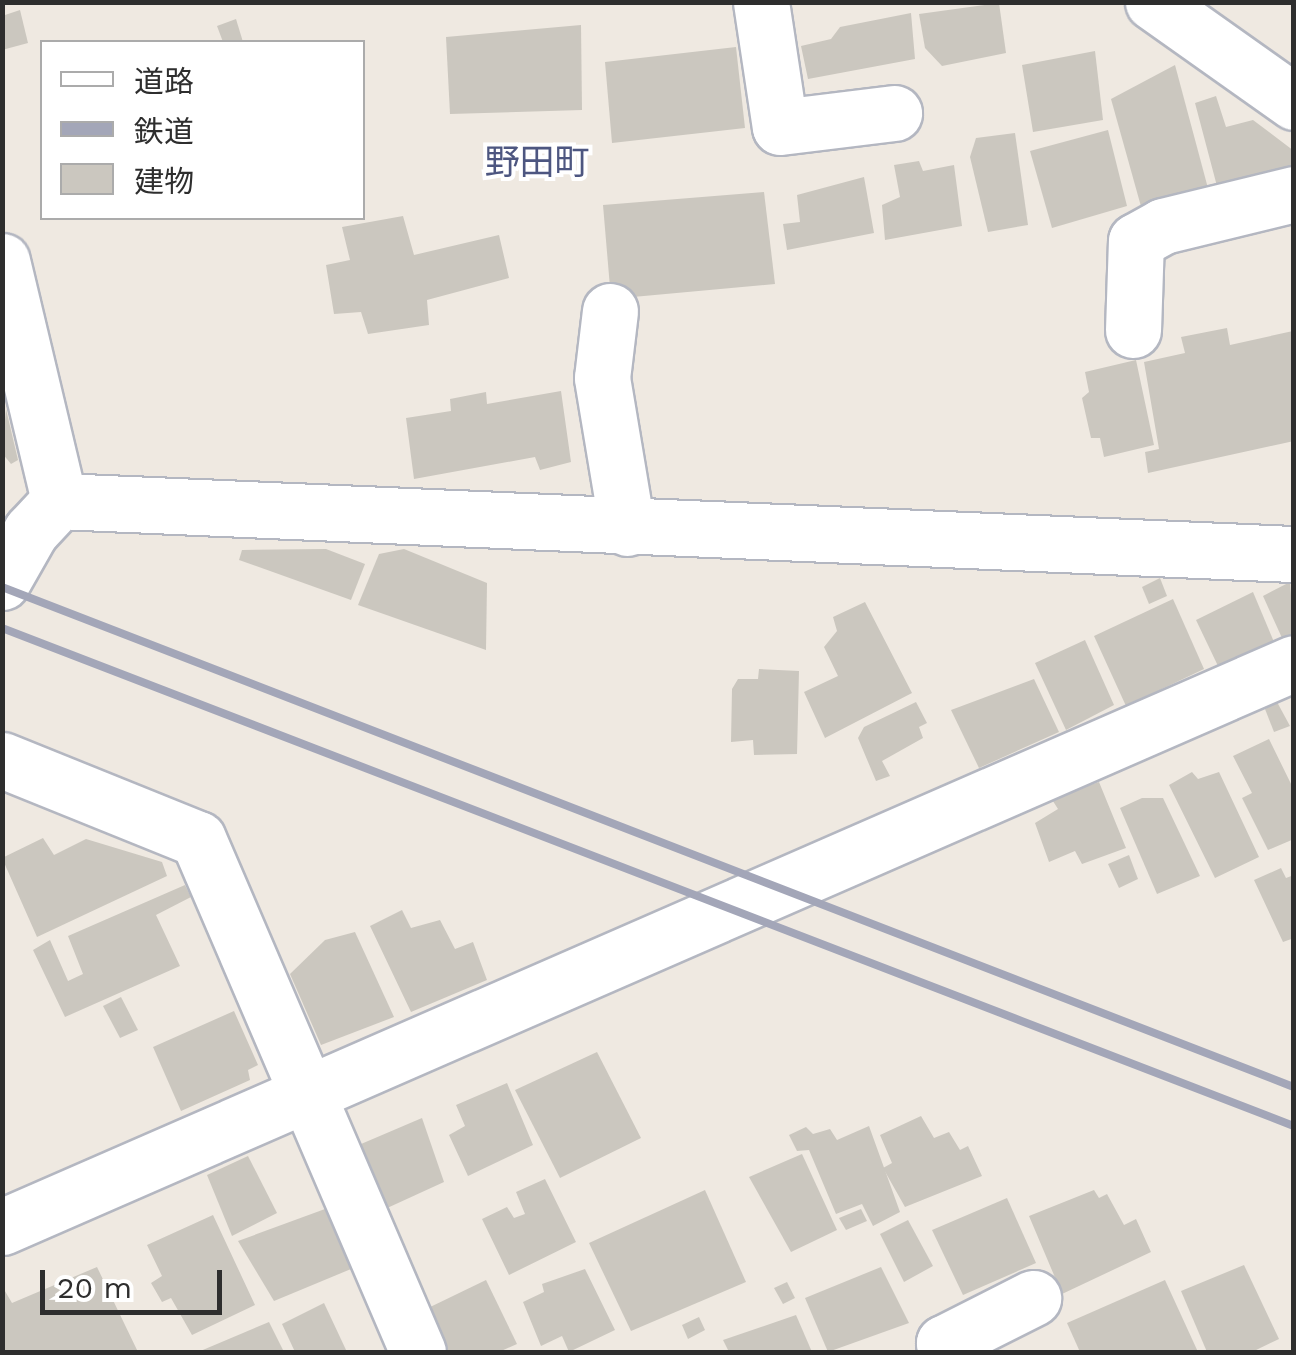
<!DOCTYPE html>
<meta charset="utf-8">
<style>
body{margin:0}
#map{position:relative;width:1296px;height:1355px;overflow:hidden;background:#efe9e1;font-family:"Work Sans","Noto Sans JP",sans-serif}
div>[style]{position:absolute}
.building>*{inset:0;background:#cbc7bf}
.roads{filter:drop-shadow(2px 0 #b4b7c1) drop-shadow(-2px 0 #b4b7c1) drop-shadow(0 2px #b4b7c1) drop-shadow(0 -2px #b4b7c1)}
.minor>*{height:55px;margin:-27.5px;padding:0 27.5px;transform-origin:27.5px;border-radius:27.5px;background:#fff}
.rail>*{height:8px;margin:-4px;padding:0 4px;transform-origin:4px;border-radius:4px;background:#a3a6b8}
span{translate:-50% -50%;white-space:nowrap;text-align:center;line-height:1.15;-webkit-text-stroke:8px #fff;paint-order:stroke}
.quarter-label{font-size:35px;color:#4d5680}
.frame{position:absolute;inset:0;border:5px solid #2e2e2e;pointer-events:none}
.legend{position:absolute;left:40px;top:40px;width:325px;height:180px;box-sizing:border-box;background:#fff;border:2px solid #ababab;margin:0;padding:12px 18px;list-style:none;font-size:30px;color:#2e2e2e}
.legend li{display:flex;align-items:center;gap:20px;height:50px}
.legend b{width:50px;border:2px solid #ababab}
.scale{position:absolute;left:40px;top:1270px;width:182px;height:45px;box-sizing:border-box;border:5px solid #2e2e2e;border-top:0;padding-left:12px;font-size:30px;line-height:35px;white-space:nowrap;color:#2e2e2e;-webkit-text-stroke:8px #fff;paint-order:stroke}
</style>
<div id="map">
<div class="building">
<i style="clip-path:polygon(999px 3px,1006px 53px,942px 66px,925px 48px,919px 14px)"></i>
<i style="clip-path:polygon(20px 10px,28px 43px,2px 50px,2px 16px)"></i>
<i style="clip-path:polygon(911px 13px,915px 59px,808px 79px,801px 46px,831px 39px,840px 27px)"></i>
<i style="clip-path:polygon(236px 19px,243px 42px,223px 42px,217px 26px)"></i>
<i style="clip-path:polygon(581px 25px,582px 110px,450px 114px,446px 37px)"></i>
<i style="clip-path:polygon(736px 47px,745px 128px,612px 143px,605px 62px)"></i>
<i style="clip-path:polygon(1095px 51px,1103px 120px,1033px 132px,1022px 65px)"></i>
<i style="clip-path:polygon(1175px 65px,1209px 192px,1142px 210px,1111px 99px)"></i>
<i style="clip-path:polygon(1216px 96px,1226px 127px,1253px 120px,1294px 151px,1294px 170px,1218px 190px,1195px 103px)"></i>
<i style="clip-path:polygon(1108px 130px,1127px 206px,1052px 228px,1030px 151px)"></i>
<i style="clip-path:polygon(1015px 133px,1028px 225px,988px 232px,970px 157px,976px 138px)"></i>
<i style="clip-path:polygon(919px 161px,923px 171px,954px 165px,962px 226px,885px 240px,882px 205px,900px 197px,894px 165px)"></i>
<i style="clip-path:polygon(864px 177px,874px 233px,787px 250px,783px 224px,800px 222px,797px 195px)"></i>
<i style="clip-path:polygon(764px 192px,775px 284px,611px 299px,603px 205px)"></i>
<i style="clip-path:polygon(403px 216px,414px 255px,499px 235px,509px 278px,427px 300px,429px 325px,368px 334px,361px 312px,334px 314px,326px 265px,350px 260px,342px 227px)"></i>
<i style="clip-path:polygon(1227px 328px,1230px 345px,1293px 331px,1294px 441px,1148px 473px,1145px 452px,1159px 449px,1144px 362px,1185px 353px,1181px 337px)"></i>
<i style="clip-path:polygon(1136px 360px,1154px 445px,1104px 457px,1100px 438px,1091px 438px,1082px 398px,1089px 392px,1085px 372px)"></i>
<i style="clip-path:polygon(561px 391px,571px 462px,540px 470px,535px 457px,414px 479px,406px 418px,451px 411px,450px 399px,486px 392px,487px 404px)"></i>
<i style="clip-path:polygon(6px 409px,18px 460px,11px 464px,2px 453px)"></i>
<i style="clip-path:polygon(326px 549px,365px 564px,351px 600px,239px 560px,242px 550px)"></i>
<i style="clip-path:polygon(404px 549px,487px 583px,486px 650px,358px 605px,379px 554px)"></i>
<i style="clip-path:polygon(1160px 578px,1167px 596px,1149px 604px,1142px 587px)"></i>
<i style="clip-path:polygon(1290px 582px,1294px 633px,1282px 638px,1263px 596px)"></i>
<i style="clip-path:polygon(1253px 592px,1274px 642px,1218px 666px,1196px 620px)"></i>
<i style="clip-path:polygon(1173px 599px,1204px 669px,1126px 706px,1094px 636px)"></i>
<i style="clip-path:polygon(865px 602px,912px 693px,825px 738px,804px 692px,838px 676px,824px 647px,837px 631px,833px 617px)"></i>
<i style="clip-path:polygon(1085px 640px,1114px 705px,1066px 730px,1035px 663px)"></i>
<i style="clip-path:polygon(759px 669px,799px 671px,797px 754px,754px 755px,753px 740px,731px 742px,732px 689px,738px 679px,758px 679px)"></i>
<i style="clip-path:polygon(1034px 679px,1059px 732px,979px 768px,951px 710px)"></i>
<i style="clip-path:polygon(916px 702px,927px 723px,919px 727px,923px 738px,882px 761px,890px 776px,876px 781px,858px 738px,864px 727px)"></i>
<i style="clip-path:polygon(1277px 702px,1290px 726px,1274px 732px,1265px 709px)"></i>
<i style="clip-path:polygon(1269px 739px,1294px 790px,1294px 839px,1268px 850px,1242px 798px,1252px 793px,1233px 756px)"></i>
<i style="clip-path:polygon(1192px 772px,1198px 779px,1219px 772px,1259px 857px,1215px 878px,1169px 785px)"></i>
<i style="clip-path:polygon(1099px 782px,1126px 848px,1082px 864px,1075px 851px,1049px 862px,1035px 823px,1058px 809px,1051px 798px)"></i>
<i style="clip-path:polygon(1142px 798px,1163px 798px,1200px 876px,1157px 894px,1120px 808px)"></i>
<i style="clip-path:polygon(43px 838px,54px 855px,86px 839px,162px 862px,167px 876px,37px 937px,2px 858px)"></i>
<i style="clip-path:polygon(1129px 855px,1138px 879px,1119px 888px,1108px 864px)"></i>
<i style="clip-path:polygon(1281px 868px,1286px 878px,1294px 875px,1294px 938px,1283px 942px,1254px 880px)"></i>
<i style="clip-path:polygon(185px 885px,191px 897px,156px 915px,180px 966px,65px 1017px,33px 950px,50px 940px,68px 981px,83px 974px,68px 936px)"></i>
<i style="clip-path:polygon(402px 910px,411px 928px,440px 920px,455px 949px,473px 942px,487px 980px,411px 1012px,370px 926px)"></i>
<i style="clip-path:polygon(355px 932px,394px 1017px,321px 1045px,290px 974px,325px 940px)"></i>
<i style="clip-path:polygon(121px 997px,138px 1030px,120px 1038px,103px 1006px)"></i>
<i style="clip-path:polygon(234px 1011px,258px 1065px,248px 1070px,250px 1080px,181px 1111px,153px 1047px)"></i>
<i style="clip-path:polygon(597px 1052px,641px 1138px,560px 1178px,515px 1090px)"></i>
<i style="clip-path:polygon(507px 1083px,533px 1145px,468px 1176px,449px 1135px,465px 1126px,456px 1105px)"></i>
<i style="clip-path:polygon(921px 1116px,934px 1138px,949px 1132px,960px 1150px,968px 1146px,982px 1176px,905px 1207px,883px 1168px,892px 1163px,880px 1135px)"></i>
<i style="clip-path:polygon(422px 1118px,444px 1182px,385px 1209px,354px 1147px)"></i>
<i style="clip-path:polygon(869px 1126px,900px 1212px,873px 1226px,862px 1204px,836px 1214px,809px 1150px,797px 1151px,789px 1135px,806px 1127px,813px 1134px,830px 1129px,837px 1140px)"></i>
<i style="clip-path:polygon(802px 1154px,837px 1230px,791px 1252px,749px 1177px)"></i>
<i style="clip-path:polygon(248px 1156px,277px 1213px,232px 1236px,207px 1175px)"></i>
<i style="clip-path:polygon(545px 1179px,576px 1242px,509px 1275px,482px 1219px,507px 1207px,514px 1218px,525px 1214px,516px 1192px)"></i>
<i style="clip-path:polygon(705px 1190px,746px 1282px,631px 1331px,589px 1243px)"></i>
<i style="clip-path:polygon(1094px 1190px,1099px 1198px,1107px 1194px,1124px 1225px,1136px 1219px,1151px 1252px,1062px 1294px,1029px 1216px)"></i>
<i style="clip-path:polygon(1007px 1198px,1036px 1263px,963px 1295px,932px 1230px)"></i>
<i style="clip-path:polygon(325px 1209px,351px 1269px,274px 1301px,238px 1241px)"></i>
<i style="clip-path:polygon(861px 1209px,867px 1221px,846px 1230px,839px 1218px)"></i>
<i style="clip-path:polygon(213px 1215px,255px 1305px,192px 1335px,171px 1298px,162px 1302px,151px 1283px,162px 1276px,147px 1245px)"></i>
<i style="clip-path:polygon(908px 1220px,933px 1266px,904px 1282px,880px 1234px)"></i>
<i style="clip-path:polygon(1244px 1265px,1279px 1339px,1252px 1352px,1207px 1352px,1181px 1291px)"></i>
<i style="clip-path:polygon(97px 1267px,138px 1352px,2px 1352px,2px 1286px,12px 1303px)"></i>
<i style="clip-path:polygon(881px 1267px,909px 1323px,828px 1352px,805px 1298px)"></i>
<i style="clip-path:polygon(585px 1269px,615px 1330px,569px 1352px,562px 1336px,541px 1346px,523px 1302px,544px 1292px,542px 1284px)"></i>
<i style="clip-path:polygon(486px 1280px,517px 1344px,499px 1352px,445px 1352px,424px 1310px)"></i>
<i style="clip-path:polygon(1165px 1280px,1198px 1352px,1080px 1352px,1067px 1323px)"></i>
<i style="clip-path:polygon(787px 1282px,795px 1298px,783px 1304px,774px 1288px)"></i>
<i style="clip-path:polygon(324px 1303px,347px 1352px,295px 1352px,282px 1324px)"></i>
<i style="clip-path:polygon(796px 1315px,812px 1352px,729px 1352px,723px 1340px)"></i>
<i style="clip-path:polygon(699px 1317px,705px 1330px,688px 1339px,682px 1325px)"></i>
<i style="clip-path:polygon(269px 1322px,284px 1352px,198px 1352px)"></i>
</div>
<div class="roads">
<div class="minor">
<i style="left:761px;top:2px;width:126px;rotate:81.4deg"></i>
<i style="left:780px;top:127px;width:115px;rotate:-7deg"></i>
<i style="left:1153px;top:2px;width:173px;rotate:35.3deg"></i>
<i style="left:2px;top:261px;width:247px;rotate:76.6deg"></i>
<i style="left:59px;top:501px;width:1236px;rotate:2.46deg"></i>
<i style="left:610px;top:311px;width:67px;rotate:96.8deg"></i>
<i style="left:602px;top:378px;width:152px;rotate:80.5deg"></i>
<i style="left:1133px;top:330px;width:89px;rotate:-88.1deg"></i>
<i style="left:1136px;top:241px;width:31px;rotate:-29deg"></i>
<i style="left:1163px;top:226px;width:135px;rotate:-13.7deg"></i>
<i style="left:2px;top:582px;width:59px;rotate:-60.4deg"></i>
<i style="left:31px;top:531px;width:41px;rotate:-47deg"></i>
<i style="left:2px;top:760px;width:211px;rotate:22deg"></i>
<i style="left:198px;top:839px;width:558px;rotate:66.79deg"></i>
<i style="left:2px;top:1227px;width:1410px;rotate:-23.58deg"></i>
<i style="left:948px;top:1352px;width:10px;rotate:-114deg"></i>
<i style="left:944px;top:1343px;width:100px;rotate:-26.8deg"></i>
</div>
</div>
<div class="rail">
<i style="left:2px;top:587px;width:1385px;rotate:21.16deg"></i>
<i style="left:2px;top:628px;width:1385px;rotate:21.08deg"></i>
</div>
<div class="quarter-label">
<span style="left:537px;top:162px">野田町</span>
</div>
<div class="frame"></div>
<ul class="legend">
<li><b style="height:12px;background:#fff"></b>道路</li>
<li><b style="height:12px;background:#a3a6b8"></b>鉄道</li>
<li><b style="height:28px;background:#cbc7bf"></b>建物</li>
</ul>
<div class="scale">20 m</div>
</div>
